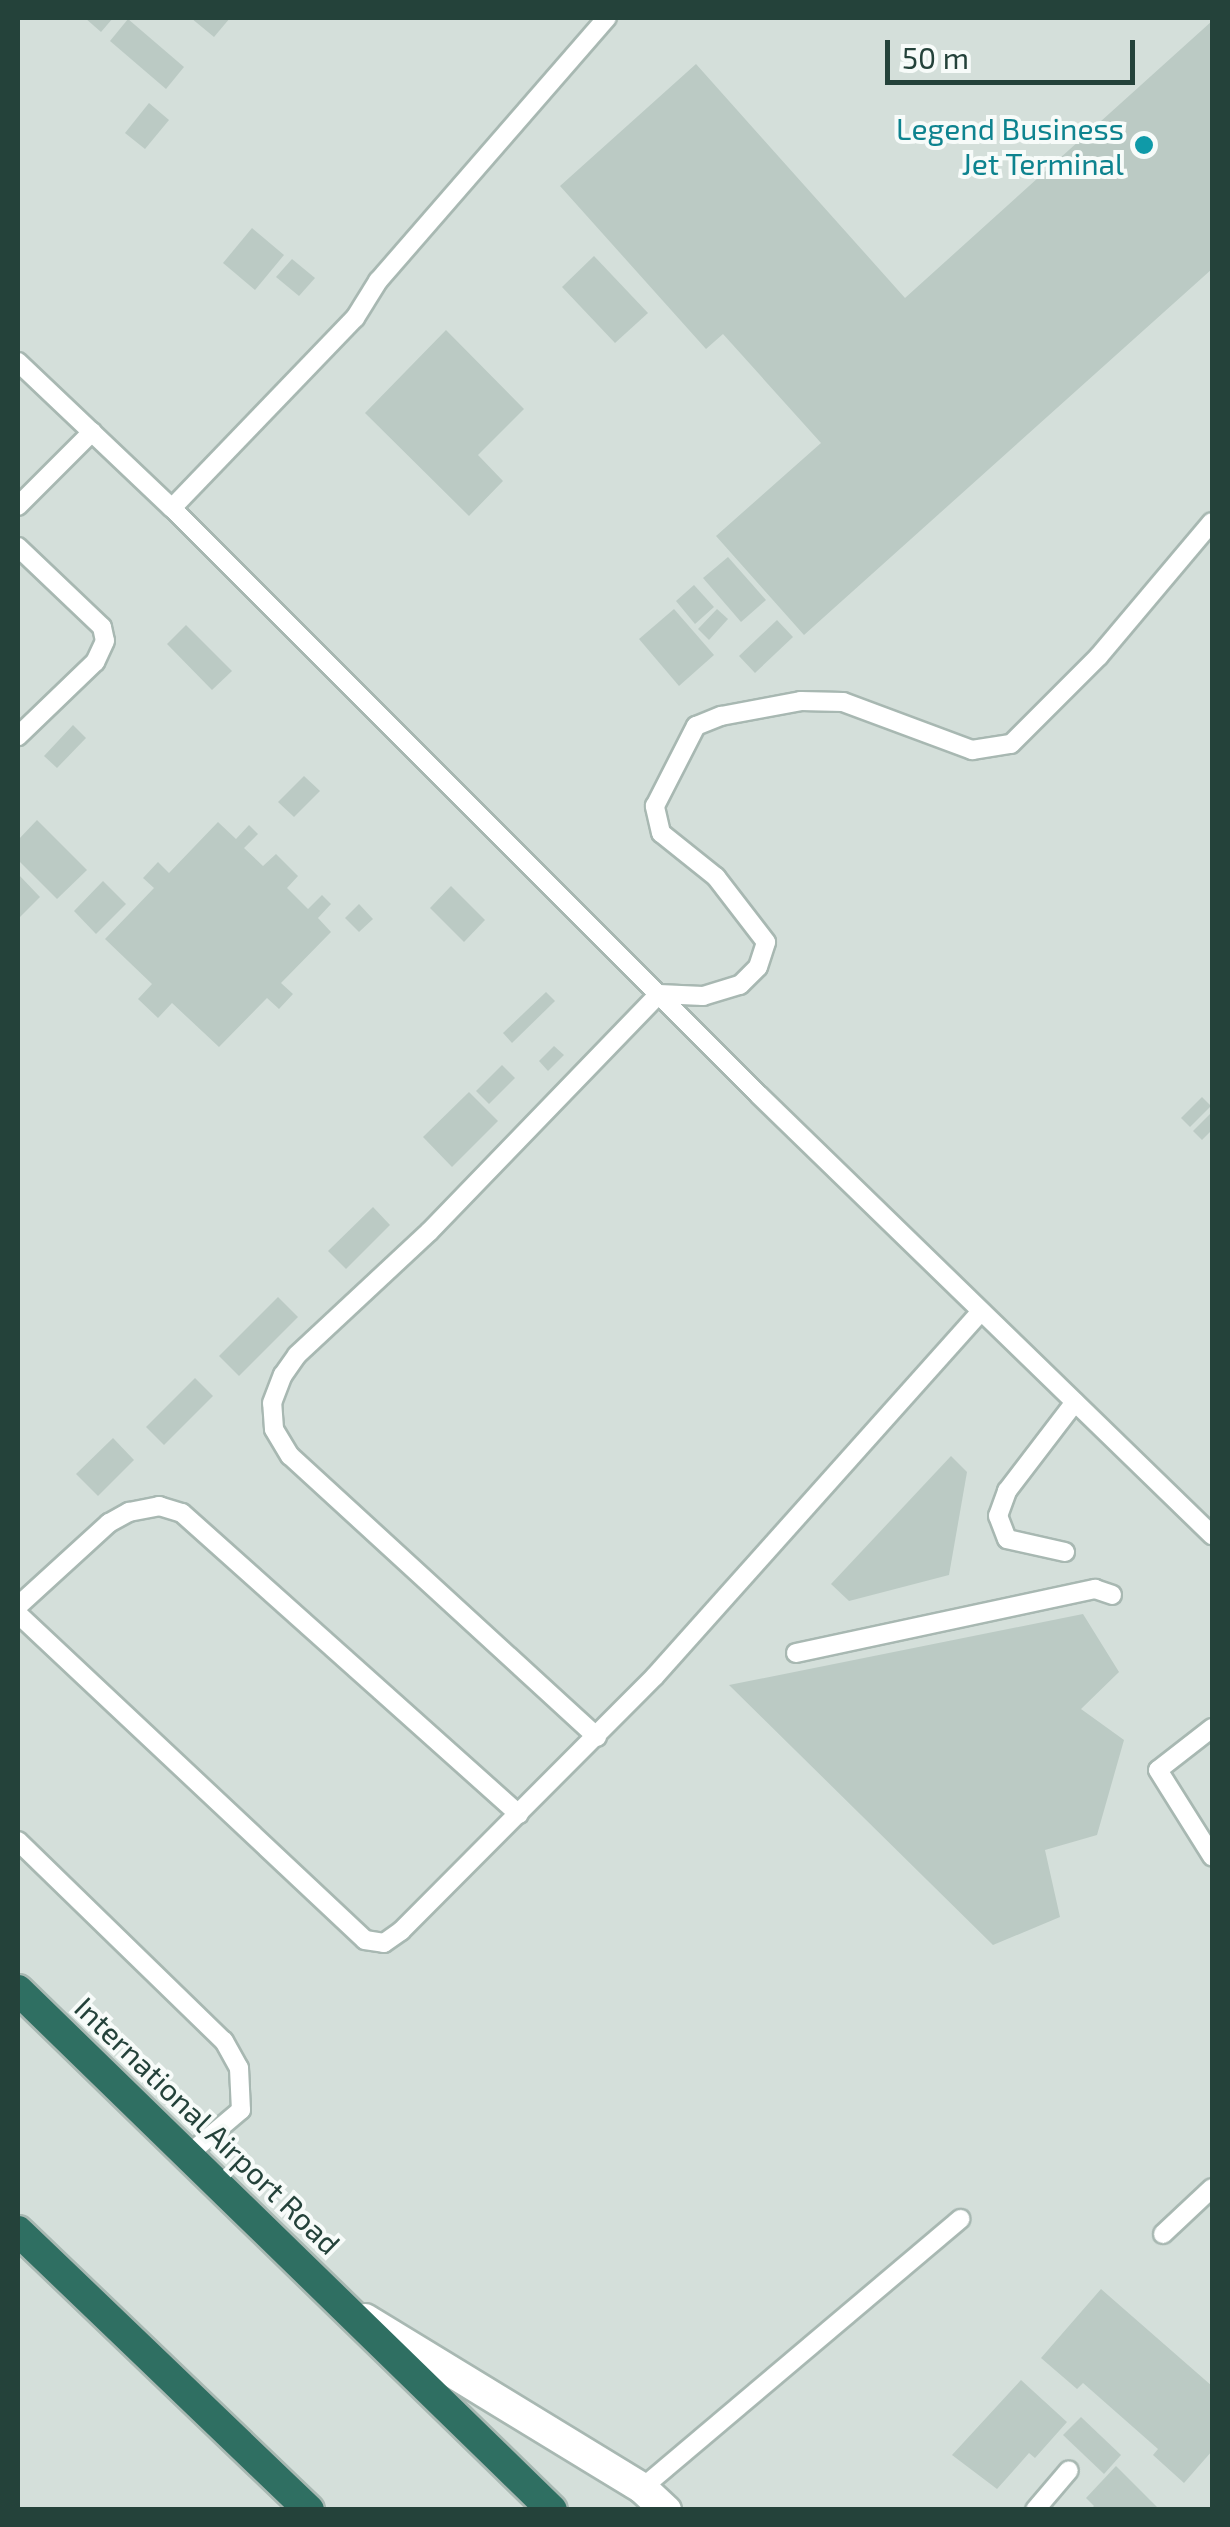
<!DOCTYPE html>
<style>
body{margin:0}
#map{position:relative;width:1230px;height:2527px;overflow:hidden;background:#e6efeb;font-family:"Exo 2",sans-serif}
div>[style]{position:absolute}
.built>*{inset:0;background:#d4dfda}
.building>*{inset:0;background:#bbcac4}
.roads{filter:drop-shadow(2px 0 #a8b8b2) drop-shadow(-2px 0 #a8b8b2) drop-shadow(0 2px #a8b8b2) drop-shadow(0 -2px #a8b8b2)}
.lane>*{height:18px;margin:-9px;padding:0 9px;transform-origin:9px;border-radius:9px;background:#fff}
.secondary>*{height:30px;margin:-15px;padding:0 15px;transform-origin:15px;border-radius:15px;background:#fff}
.highway>*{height:30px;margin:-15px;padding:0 15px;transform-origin:15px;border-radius:15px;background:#2f6f62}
.dots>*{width:28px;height:28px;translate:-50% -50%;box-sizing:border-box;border:5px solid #f7fbf9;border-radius:50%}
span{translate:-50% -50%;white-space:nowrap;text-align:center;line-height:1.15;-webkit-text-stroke:8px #f7fbf9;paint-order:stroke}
.culture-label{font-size:30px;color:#0d838f}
.right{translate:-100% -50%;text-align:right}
.street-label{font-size:30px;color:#24423a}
.frame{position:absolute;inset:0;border:20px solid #24423a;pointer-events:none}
.scale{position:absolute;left:885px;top:40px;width:250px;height:45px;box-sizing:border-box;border:5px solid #24423a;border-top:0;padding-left:12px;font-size:30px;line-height:35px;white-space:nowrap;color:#24423a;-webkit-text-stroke:8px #f7fbf9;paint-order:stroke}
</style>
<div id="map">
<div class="built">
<i style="clip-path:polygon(18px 18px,1212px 18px,1212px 2509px,18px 2509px)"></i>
</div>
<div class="building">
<i style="clip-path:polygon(85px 18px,113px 18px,101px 32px)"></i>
<i style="clip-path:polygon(191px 18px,230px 18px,214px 37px)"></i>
<i style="clip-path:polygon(128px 19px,184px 67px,166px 89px,110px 41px)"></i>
<i style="clip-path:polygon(1212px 21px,1212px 269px,804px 635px,716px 536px,821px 443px,723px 334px,706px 349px,560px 186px,696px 64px,905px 298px)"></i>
<i style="clip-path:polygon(149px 103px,169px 120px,145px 149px,125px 133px)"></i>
<i style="clip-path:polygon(252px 228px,284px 255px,255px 290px,223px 263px)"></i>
<i style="clip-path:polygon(594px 256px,648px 313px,615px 343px,562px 287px)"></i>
<i style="clip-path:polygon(292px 259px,315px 278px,299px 296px,276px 277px)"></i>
<i style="clip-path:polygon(446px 330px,524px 409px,478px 455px,503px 481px,469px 516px,365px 413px)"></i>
<i style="clip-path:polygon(728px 557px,766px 600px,741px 622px,703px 578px)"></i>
<i style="clip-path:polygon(694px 585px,714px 607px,695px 624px,676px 601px)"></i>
<i style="clip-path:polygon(674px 609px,714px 655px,679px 686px,639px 639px)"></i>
<i style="clip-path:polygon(717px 609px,728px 619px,709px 640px,698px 629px)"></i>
<i style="clip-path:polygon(777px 620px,793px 637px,755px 673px,739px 656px)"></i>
<i style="clip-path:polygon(186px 625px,232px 671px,212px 690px,167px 644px)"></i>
<i style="clip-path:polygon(73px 725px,86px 738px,57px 768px,44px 756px)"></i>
<i style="clip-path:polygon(304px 776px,320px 791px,294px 817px,278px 802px)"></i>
<i style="clip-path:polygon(37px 820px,87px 870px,57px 899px,18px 860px,18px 840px)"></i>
<i style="clip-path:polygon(218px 822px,236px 839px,249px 825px,258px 834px,244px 848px,263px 866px,276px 854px,298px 876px,287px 888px,308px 909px,322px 895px,331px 904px,318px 918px,331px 932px,281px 983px,293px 994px,279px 1009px,267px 998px,219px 1047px,172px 1003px,158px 1018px,138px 999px,152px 984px,105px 939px,154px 888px,143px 878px,158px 862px,169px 873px)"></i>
<i style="clip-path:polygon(18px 874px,40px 897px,18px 919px)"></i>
<i style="clip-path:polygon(103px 881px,126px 904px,96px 934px,74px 911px)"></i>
<i style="clip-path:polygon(451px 886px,485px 920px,464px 942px,430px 908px)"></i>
<i style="clip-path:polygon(359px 904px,373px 919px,359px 932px,345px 918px)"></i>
<i style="clip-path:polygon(546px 992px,555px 1001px,512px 1043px,503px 1033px)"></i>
<i style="clip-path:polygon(554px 1046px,564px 1055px,548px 1071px,539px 1061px)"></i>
<i style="clip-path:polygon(502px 1065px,515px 1078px,489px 1104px,476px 1091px)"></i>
<i style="clip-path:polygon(469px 1092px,498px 1121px,452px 1167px,423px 1137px)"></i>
<i style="clip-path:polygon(1202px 1097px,1211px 1106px,1190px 1127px,1181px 1118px)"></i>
<i style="clip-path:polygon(1212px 1112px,1212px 1130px,1202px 1140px,1193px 1131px)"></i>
<i style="clip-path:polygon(373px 1207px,390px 1225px,346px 1269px,328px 1251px)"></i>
<i style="clip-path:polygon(278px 1297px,298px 1317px,239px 1376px,219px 1356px)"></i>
<i style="clip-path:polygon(195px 1378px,213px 1396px,164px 1445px,146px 1427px)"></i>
<i style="clip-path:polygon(113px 1438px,134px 1460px,98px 1496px,76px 1474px)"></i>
<i style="clip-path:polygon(951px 1456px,967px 1472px,949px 1575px,849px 1601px,831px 1584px)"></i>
<i style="clip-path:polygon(1083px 1614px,1119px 1672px,1081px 1709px,1124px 1740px,1097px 1835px,1045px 1850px,1060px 1917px,993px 1945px,729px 1685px)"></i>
<i style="clip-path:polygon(1101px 2289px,1212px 2386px,1212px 2451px,1184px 2483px,1153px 2455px,1158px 2449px,1083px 2383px,1077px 2389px,1041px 2358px)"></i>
<i style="clip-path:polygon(1021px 2380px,1067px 2422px,1035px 2458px,1029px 2453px,997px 2489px,952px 2455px)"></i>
<i style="clip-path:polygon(1081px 2417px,1121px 2455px,1104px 2474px,1063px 2435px)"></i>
<i style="clip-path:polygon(1116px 2466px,1160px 2510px,1090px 2510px,1094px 2506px,1086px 2498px)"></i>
</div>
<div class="roads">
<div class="lane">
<i style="left:18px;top:362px;width:212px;rotate:43.5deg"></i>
<i style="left:172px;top:508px;width:830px;rotate:45deg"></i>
<i style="left:759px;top:1095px;width:632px;rotate:44.17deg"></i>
<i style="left:18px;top:506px;width:105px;rotate:-45deg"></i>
<i style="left:172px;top:508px;width:264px;rotate:-46.1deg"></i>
<i style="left:355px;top:318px;width:44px;rotate:-58.1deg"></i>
<i style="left:378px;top:281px;width:349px;rotate:-49deg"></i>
<i style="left:18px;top:547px;width:116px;rotate:43.6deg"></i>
<i style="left:102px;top:627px;width:14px;rotate:78deg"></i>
<i style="left:105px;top:641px;width:23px;rotate:115deg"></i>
<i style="left:95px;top:662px;width:107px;rotate:136.1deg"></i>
<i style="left:1065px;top:1552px;width:59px;rotate:-167.4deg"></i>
<i style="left:1007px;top:1539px;width:25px;rotate:-111deg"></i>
<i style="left:998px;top:1516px;width:27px;rotate:-70deg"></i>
<i style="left:1007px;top:1491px;width:112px;rotate:-52.6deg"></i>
<i style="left:18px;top:1606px;width:123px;rotate:-42.4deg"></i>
<i style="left:109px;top:1523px;width:23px;rotate:-29deg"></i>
<i style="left:129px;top:1512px;width:31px;rotate:-11deg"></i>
<i style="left:159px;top:1506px;width:24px;rotate:17deg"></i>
<i style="left:182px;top:1513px;width:452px;rotate:41.8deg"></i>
<i style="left:18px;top:1614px;width:476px;rotate:43.2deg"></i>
<i style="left:365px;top:1940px;width:19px;rotate:9deg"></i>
<i style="left:384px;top:1943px;width:21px;rotate:-35deg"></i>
<i style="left:401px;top:1931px;width:360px;rotate:-45.1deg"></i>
<i style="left:655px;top:1676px;width:489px;rotate:-48.2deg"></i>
<i style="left:796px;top:1653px;width:306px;rotate:-12.1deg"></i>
<i style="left:1095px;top:1589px;width:18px;rotate:19deg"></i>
<i style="left:1212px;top:1728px;width:68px;rotate:142.1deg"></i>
<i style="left:1158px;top:1770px;width:102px;rotate:57.9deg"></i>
<i style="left:597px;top:1737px;width:416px;rotate:-137.5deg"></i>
<i style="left:290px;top:1456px;width:31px;rotate:-121deg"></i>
<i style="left:274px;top:1429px;width:26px;rotate:-94deg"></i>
<i style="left:272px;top:1403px;width:30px;rotate:-69deg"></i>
<i style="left:283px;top:1375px;width:24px;rotate:-55deg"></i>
<i style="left:297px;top:1355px;width:180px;rotate:-43deg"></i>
<i style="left:429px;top:1232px;width:331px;rotate:-46deg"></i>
<i style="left:659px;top:994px;width:44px;rotate:2.6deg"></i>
<i style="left:703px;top:996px;width:39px;rotate:-17deg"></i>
<i style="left:740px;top:985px;width:25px;rotate:-45deg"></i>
<i style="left:758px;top:967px;width:26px;rotate:-72deg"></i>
<i style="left:766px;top:942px;width:82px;rotate:-127.6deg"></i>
<i style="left:716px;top:877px;width:70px;rotate:-141.3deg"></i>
<i style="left:661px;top:833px;width:28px;rotate:-103deg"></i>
<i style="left:655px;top:806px;width:90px;rotate:-62.9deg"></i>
<i style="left:696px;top:726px;width:27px;rotate:-22deg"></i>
<i style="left:721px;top:716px;width:81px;rotate:-10.6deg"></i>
<i style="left:801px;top:701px;width:42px;rotate:1.4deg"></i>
<i style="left:843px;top:702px;width:138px;rotate:20.4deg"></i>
<i style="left:972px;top:750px;width:39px;rotate:-9deg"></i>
<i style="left:1011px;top:744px;width:124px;rotate:-45deg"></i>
<i style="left:1099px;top:656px;width:175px;rotate:-49.9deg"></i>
<i style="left:18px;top:1841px;width:287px;rotate:44.2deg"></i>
<i style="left:224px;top:2041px;width:31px;rotate:61deg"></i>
<i style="left:239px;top:2068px;width:42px;rotate:87.3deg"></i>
<i style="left:241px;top:2110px;width:68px;rotate:139.8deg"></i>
<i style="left:1163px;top:2234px;width:67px;rotate:-43.2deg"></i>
<i style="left:642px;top:2488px;width:417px;rotate:-40.2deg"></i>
<i style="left:1035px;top:2510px;width:52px;rotate:-49.6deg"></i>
</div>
<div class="secondary">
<i style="left:365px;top:2319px;width:324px;rotate:31.4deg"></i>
<i style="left:642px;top:2488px;width:33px;rotate:43deg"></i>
</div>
<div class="highway">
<i style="left:18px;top:1990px;width:745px;rotate:44.24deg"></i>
<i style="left:18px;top:2231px;width:403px;rotate:43.8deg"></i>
</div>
</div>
<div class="dots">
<i style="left:1144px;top:145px;background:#0f9aa8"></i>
</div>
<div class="culture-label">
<span class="right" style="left:1124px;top:145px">Legend Business<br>Jet Terminal</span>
</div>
<div class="street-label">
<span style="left:208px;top:2125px;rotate:44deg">International Airport Road</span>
</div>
<div class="frame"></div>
<div class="scale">50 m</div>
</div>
